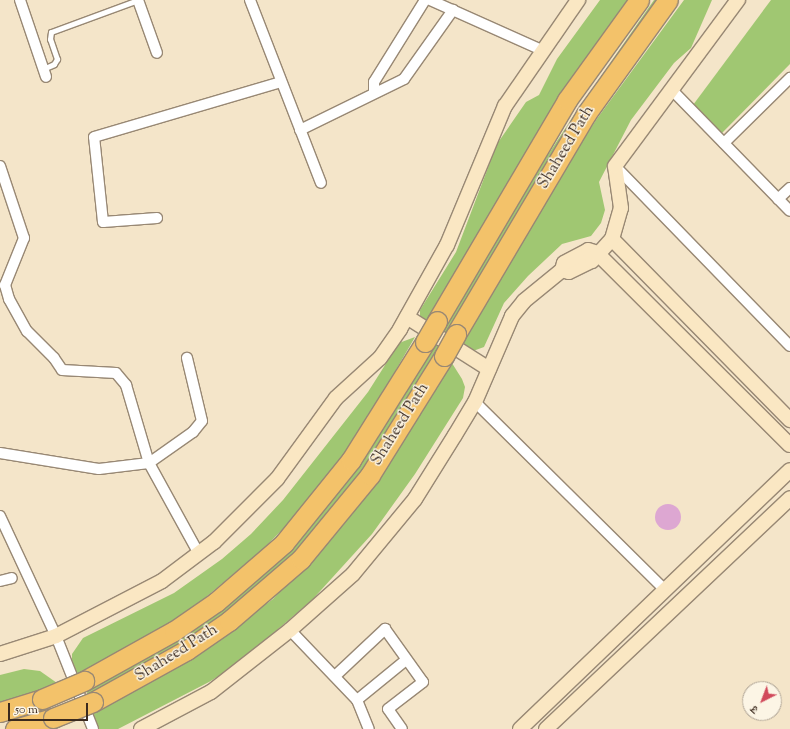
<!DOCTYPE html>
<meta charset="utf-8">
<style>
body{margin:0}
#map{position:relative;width:790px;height:729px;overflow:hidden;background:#f4e5c9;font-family:"Sorts Mill Goudy","Noto Serif Devanagari",serif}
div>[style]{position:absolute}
.green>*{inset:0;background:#a0c772}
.building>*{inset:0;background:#dda7d2}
.round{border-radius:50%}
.roads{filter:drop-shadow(1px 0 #988874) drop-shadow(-1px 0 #988874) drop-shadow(0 1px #988874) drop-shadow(0 -1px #988874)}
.lane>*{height:5px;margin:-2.5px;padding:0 2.5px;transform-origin:2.5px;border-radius:2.5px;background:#fff}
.street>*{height:10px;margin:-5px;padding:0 5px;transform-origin:5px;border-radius:5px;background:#fff}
.secondary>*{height:14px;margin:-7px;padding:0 7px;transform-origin:7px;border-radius:7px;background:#fae7c3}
.highway>*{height:19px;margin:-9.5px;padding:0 9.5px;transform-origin:9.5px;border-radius:9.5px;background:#f3c26a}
.bridges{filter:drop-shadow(1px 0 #988874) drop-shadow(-1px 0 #988874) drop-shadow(0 1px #988874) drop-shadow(0 -1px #988874)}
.highway-bridge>*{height:19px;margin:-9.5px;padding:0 9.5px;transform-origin:9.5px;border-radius:9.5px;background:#f3c26a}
span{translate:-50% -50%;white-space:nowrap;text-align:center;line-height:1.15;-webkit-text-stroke:3px #fcf5e5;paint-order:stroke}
.street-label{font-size:16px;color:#3b2a1e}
.north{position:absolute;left:742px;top:681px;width:40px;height:40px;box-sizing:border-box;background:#fcf5e5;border:1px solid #afa495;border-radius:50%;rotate:222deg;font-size:11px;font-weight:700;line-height:16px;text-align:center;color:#3b2a1e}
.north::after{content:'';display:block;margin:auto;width:14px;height:18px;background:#d1495b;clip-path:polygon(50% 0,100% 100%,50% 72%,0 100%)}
.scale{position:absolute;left:8px;top:703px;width:80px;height:18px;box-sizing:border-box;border:2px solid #3b2a1e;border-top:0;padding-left:5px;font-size:12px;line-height:14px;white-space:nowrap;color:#3b2a1e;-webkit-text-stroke:3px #fcf5e5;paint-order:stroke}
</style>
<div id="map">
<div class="green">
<i style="clip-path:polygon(600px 0,638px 0,424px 326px,420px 319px,420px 310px,456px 252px,497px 144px,526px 102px,539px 95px,557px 59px)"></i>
<i style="clip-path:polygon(654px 0,665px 0,350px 494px,268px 581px,181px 646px,89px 696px,85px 689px,140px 661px,171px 642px,294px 542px,576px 112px)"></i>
<i style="clip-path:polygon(684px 0,712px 0,691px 48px,674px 63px,631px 120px,599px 182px,605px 210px,601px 223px,591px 236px,562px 244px,528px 276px,504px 303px,484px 347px,473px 351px,457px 347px,532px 218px,596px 120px)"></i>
<i style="clip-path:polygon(771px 0,790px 0,790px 64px,722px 133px,693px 105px)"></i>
<i style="clip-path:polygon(415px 337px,371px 413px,340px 460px,297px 515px,263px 549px,180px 619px,76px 675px,72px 664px,72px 654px,83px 638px,174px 593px,222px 559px,251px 534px,283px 500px,368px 392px,399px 343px)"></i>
<i style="clip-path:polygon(450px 360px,462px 379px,465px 387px,463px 398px,415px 474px,372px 534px,312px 600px,235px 666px,209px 682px,118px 729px,99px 729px,97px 727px,88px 713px,188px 661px,273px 599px,290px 580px)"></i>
<i style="clip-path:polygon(24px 669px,40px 671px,57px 683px,0 705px,0 675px)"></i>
</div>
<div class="building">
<i class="round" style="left:655px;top:504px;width:26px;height:26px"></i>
</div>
<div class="roads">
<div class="lane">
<i style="left:43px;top:69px;width:12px;rotate:-24deg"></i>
<i style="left:54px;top:64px;width:6px;rotate:-59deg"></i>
<i style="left:57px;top:59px;width:21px;rotate:-109deg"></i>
<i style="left:50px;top:39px;width:7px;rotate:-82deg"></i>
<i style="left:51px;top:32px;width:93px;rotate:-20.2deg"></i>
</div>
<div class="street">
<i style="left:20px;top:0;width:81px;rotate:71.3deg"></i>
<i style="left:138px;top:0;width:56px;rotate:70.3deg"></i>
<i style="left:250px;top:0;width:196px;rotate:68.8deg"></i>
<i style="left:430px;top:0;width:123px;rotate:24.1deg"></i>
<i style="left:671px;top:89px;width:170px;rotate:45.7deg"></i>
<i style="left:374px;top:91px;width:9px;rotate:-90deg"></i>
<i style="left:374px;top:82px;width:97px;rotate:-58.1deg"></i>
<i style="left:300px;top:130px;width:116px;rotate:-26.1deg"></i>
<i style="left:404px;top:79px;width:85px;rotate:-54.6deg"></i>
<i style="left:724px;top:143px;width:93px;rotate:-44.6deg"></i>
<i style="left:0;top:166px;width:76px;rotate:71.6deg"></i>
<i style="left:24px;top:238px;width:51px;rotate:112deg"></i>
<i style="left:5px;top:285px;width:15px;rotate:74deg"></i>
<i style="left:9px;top:299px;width:37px;rotate:61deg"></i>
<i style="left:27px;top:331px;width:38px;rotate:45deg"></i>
<i style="left:54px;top:358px;width:14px;rotate:56deg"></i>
<i style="left:62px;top:370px;width:54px;rotate:3.2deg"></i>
<i style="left:116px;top:373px;width:16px;rotate:50deg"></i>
<i style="left:126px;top:385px;width:81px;rotate:73.6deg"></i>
<i style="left:149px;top:463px;width:104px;rotate:61.2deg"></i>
<i style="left:615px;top:166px;width:251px;rotate:45.8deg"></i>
<i style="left:778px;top:199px;width:16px;rotate:-43deg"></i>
<i style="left:157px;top:218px;width:54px;rotate:175.8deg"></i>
<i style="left:103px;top:222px;width:85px;rotate:-96deg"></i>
<i style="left:94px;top:137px;width:195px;rotate:-16.4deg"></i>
<i style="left:475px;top:402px;width:267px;rotate:44.7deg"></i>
<i style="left:0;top:453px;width:100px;rotate:9.2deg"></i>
<i style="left:99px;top:469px;width:50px;rotate:-6.8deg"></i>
<i style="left:149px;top:463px;width:54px;rotate:-35.2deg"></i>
<i style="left:193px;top:432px;width:14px;rotate:-51deg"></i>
<i style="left:202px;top:421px;width:65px;rotate:-103.4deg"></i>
<i style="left:0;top:516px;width:132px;rotate:65deg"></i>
<i style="left:56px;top:636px;width:100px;rotate:68.3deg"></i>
<i style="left:0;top:581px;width:12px;rotate:-14deg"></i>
<i style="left:290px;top:630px;width:97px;rotate:46.3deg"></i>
<i style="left:357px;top:700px;width:31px;rotate:68deg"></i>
<i style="left:335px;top:676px;width:69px;rotate:-43.2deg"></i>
<i style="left:385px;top:629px;width:65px;rotate:54.4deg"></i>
<i style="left:423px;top:682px;width:44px;rotate:142.4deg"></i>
<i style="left:388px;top:709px;width:24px;rotate:55deg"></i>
<i style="left:357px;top:700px;width:63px;rotate:-39.2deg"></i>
</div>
<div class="secondary">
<i style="left:612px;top:239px;width:254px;rotate:45.5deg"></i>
<i style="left:562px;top:270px;width:7px;rotate:16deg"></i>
<i style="left:569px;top:272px;width:25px;rotate:-26deg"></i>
<i style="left:592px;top:261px;width:30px;rotate:-48deg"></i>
<i style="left:612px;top:239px;width:32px;rotate:-74deg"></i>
<i style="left:621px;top:208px;width:42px;rotate:-98.1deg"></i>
<i style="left:615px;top:166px;width:207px;rotate:-53.5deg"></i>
<i style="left:407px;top:317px;width:97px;rotate:32.4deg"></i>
<i style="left:0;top:654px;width:59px;rotate:-17.8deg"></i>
<i style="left:56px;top:636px;width:119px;rotate:-27.4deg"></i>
<i style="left:162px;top:581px;width:65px;rotate:-36.9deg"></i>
<i style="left:214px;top:542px;width:89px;rotate:-45deg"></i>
<i style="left:277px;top:479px;width:100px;rotate:-53.9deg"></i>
<i style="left:336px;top:398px;width:59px;rotate:-42.3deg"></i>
<i style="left:380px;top:358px;width:35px;rotate:-55deg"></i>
<i style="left:400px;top:329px;width:96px;rotate:-60.8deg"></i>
<i style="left:447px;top:245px;width:151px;rotate:-67.4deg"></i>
<i style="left:505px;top:106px;width:129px;rotate:-55.4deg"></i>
<i style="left:141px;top:729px;width:79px;rotate:-27.9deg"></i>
<i style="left:211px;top:692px;width:100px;rotate:-38.1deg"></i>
<i style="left:290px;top:630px;width:84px;rotate:-41.6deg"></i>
<i style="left:353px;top:574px;width:97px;rotate:-50.4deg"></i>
<i style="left:415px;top:499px;width:75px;rotate:-58deg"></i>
<i style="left:455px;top:435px;width:39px;rotate:-59deg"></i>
<i style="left:475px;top:402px;width:94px;rotate:-66.7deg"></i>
<i style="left:512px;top:316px;width:19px;rotate:-51deg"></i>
<i style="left:524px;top:301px;width:49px;rotate:-39.2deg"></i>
<i style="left:562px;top:270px;width:7px;rotate:-74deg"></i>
<i style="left:564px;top:263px;width:27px;rotate:-28deg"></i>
<i style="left:588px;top:250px;width:9px;rotate:18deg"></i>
<i style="left:597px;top:253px;width:272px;rotate:44.9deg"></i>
<i style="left:520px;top:729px;width:374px;rotate:-43.8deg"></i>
<i style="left:546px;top:729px;width:336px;rotate:-43.4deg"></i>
</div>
<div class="highway">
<i style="left:437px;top:321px;width:256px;rotate:-59.5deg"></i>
<i style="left:567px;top:100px;width:123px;rotate:-54.2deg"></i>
<i style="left:456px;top:334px;width:256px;rotate:-59.4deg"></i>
<i style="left:586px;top:114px;width:140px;rotate:-54.3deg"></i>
<i style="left:84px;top:681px;width:103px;rotate:-29.1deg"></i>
<i style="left:174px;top:631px;width:51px;rotate:-34.6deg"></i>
<i style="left:216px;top:602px;width:90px;rotate:-40.9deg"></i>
<i style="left:284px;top:543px;width:107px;rotate:-51.1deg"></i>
<i style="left:351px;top:460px;width:139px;rotate:-57.9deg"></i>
<i style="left:93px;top:702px;width:107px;rotate:-29deg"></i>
<i style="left:187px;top:650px;width:51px;rotate:-34.6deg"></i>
<i style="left:229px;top:621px;width:95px;rotate:-40.7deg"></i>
<i style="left:301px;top:559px;width:109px;rotate:-50.6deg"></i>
<i style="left:370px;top:475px;width:140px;rotate:-58.1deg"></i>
<i style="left:0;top:712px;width:44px;rotate:-17.2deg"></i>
<i style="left:15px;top:729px;width:40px;rotate:-16deg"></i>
</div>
</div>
<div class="bridges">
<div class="highway-bridge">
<i style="left:425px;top:342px;width:24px;rotate:-60deg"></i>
<i style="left:444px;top:356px;width:25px;rotate:-61deg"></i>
<i style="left:42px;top:699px;width:46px;rotate:-23.2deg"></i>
<i style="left:53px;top:718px;width:43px;rotate:-21.8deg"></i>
</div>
</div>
<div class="street-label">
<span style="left:567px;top:148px;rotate:-59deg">Shaheed Path</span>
<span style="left:401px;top:425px;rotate:-58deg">Shaheed Path</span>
<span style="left:177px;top:654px;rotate:-32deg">Shaheed Path</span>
</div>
<div class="north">उ</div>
<div class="scale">50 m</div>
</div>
